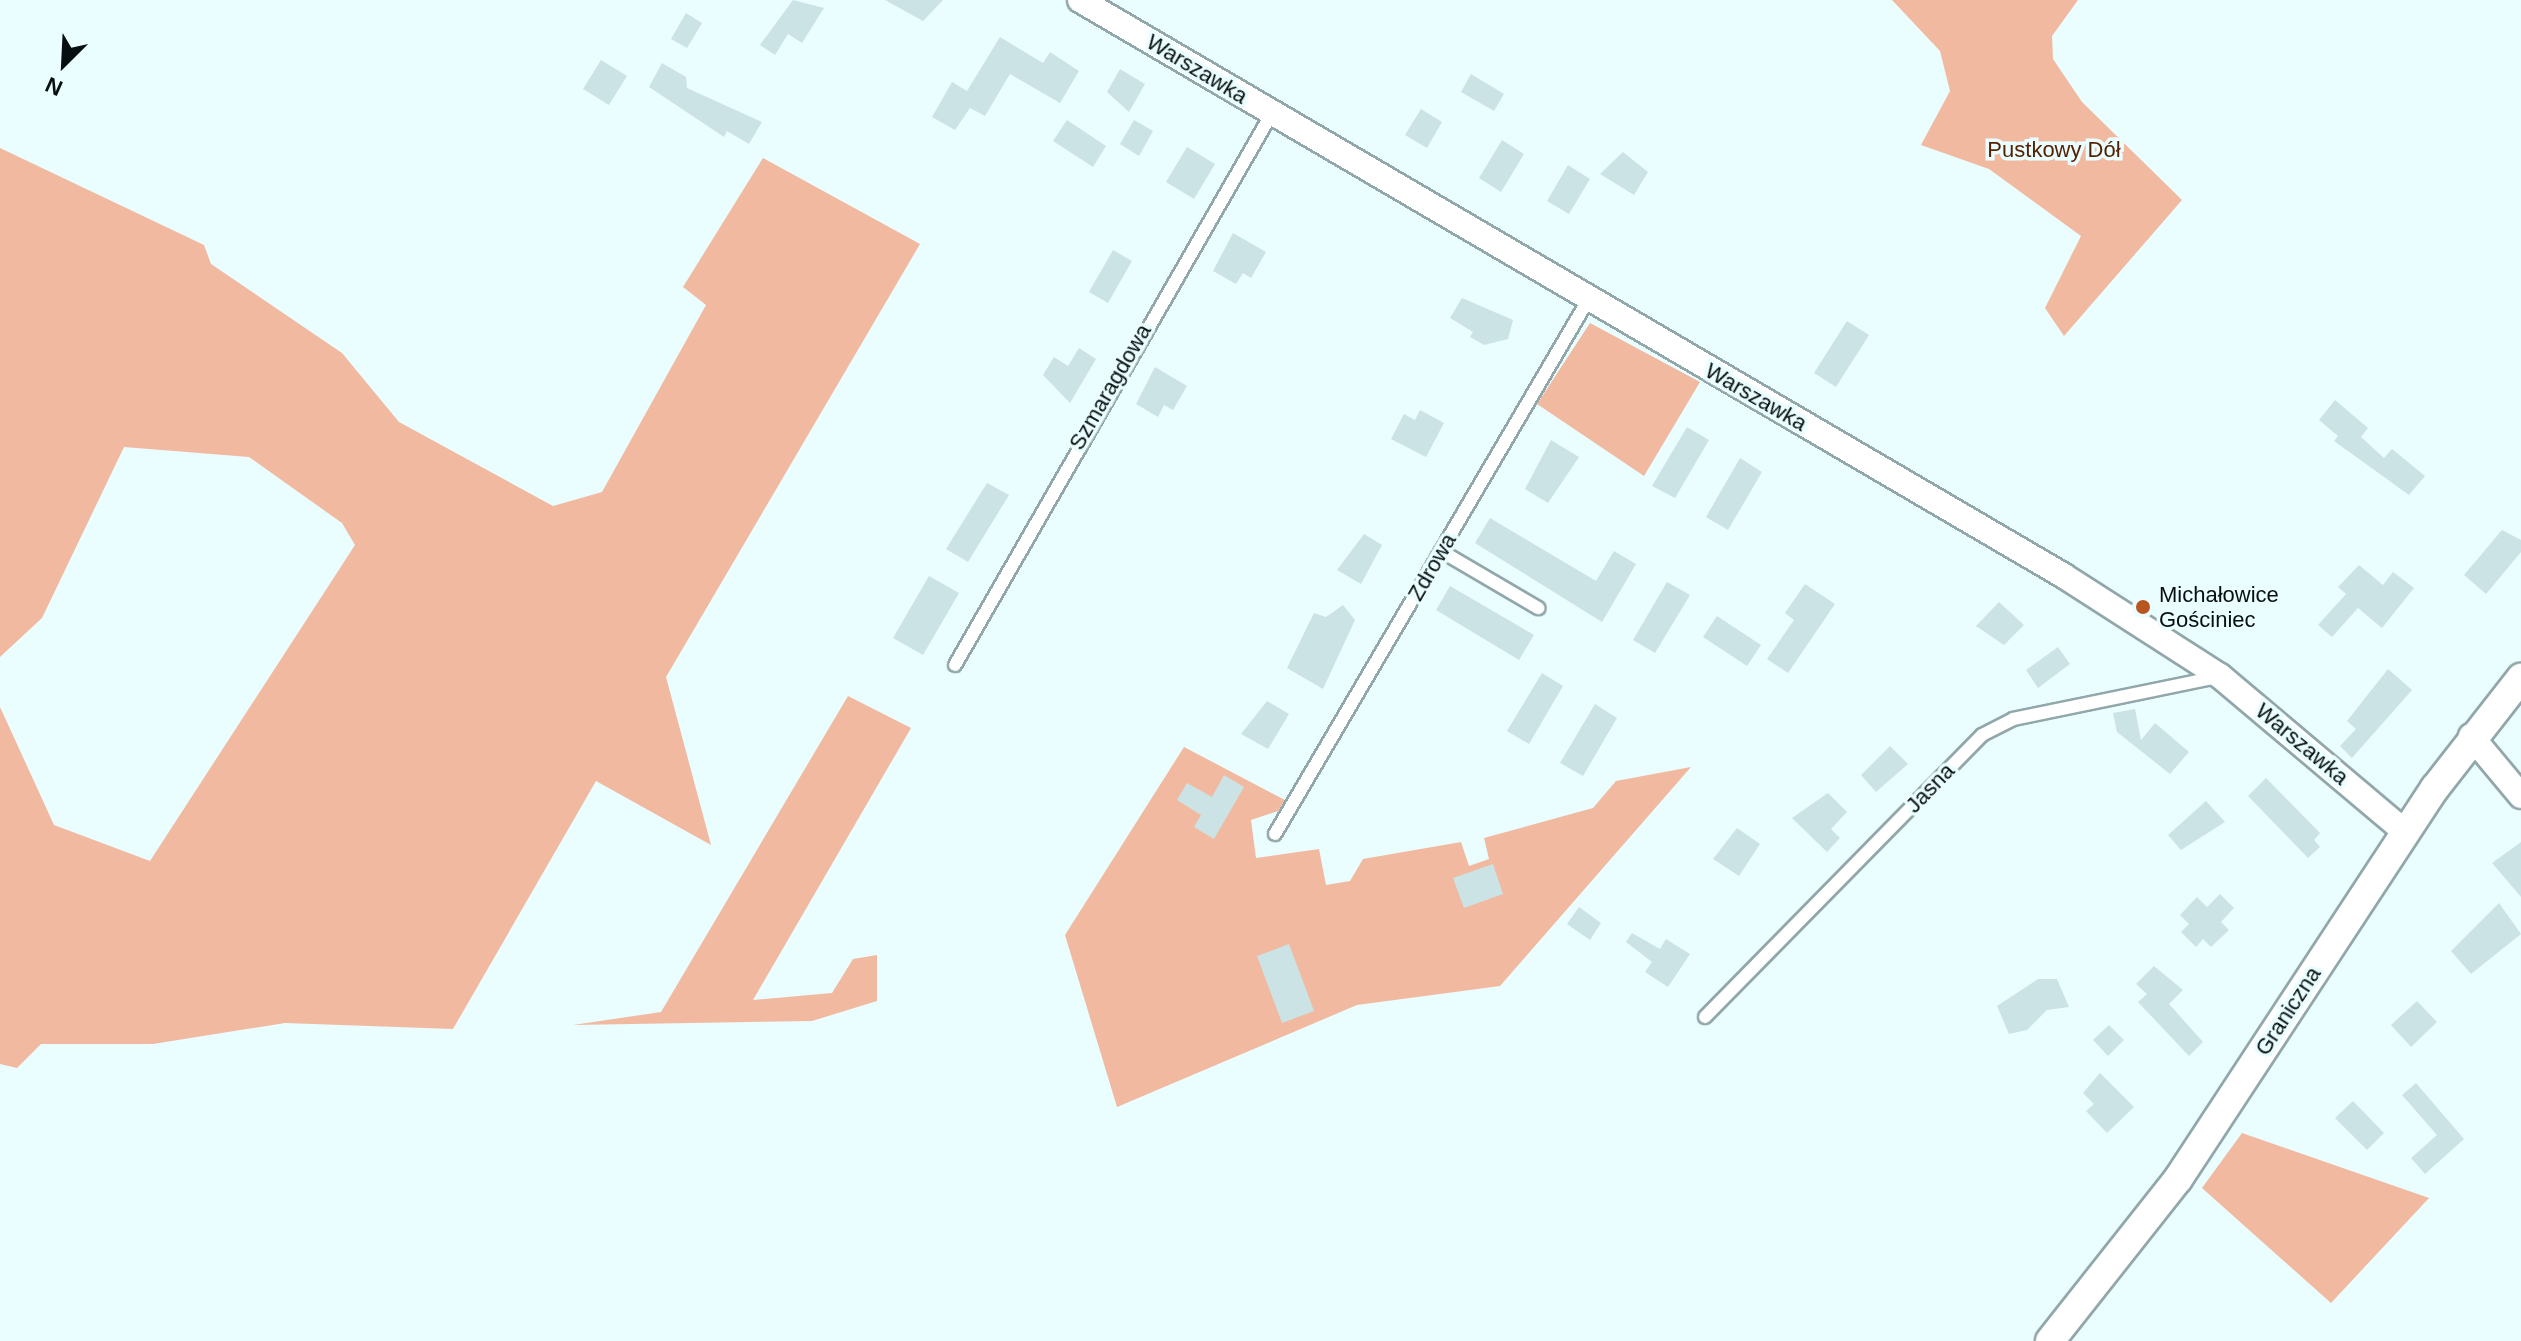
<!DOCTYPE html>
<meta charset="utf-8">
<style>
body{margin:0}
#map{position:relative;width:2521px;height:1341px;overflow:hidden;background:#eafdff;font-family:Arial,sans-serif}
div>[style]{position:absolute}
.green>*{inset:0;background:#f0b9a0}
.building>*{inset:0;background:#cce3e6}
.roads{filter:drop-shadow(2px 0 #91a7aa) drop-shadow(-2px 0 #91a7aa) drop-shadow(0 2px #91a7aa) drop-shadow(0 -2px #91a7aa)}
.service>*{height:12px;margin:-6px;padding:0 6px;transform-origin:6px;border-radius:6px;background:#fff}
.minor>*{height:24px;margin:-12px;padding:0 12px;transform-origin:12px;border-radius:12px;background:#fff}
.tertiary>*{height:28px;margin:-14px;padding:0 14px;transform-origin:14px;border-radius:14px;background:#fff}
.dots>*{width:22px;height:22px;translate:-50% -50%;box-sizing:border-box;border:4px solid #eafdff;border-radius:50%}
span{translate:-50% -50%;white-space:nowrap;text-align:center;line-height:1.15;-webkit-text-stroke:7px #eafdff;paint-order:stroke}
.street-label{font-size:22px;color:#070f10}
.park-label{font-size:22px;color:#551f00}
.poi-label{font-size:22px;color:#070f10}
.left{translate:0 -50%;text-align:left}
.north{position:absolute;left:24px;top:24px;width:80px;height:80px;-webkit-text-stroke:6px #eafdff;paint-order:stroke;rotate:204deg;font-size:22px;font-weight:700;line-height:32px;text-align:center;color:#070f10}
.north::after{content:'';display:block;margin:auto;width:28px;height:36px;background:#070f10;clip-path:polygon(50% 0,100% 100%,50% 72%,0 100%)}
</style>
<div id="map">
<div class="green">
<i style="clip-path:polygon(1892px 0,2078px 0,2052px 36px,2053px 59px,2082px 102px,2182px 200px,2064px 336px,2045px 308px,2081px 236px,1989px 169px,1921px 145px,1950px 91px,1940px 51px)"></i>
<i style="clip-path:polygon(0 148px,204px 245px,211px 264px,342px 353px,399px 422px,553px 506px,602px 492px,706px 305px,683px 287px,763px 158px,920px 244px,666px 677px,711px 845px,596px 781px,453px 1029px,285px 1023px,153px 1044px,41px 1044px,17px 1068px,0 1064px,0 707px,54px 825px,150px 861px,355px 545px,342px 523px,249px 457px,124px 447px,42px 618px,0 657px)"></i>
<i style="clip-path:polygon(1590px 323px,1700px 382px,1644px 476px,1537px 404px)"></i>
<i style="clip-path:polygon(848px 696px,911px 728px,753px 1000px,832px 993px,853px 959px,877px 955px,877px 1001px,812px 1021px,573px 1025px,661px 1012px)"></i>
<i style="clip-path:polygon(1184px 747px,1285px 800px,1278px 811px,1251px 820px,1256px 858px,1319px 849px,1326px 885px,1350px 881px,1363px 859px,1461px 842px,1469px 866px,1489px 859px,1484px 838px,1593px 808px,1616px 781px,1691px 767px,1500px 986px,1357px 1005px,1117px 1107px,1065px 935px)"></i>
<i style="clip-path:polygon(2242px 1133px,2429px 1198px,2331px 1303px,2202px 1188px)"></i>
</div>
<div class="building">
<i style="clip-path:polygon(793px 0,824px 8px,802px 43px,788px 34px,775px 55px,760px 45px)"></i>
<i style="clip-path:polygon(885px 0,943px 0,923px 21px)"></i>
<i style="clip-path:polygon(686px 13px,702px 23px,687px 48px,671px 39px)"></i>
<i style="clip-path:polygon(1000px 37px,1043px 63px,1050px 52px,1079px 71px,1060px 103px,1010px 74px,985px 116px,970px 108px,955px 130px,932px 117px,952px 82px,967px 91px)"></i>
<i style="clip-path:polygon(601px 60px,627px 76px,609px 105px,583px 89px)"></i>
<i style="clip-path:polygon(662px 63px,686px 77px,687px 88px,762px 122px,749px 144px,727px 131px,724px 137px,649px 87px)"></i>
<i style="clip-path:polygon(1120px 69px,1145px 84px,1129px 112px,1107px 92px)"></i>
<i style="clip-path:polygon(1471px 74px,1504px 94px,1494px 111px,1461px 92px)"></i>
<i style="clip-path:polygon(1421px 109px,1442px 122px,1427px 148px,1405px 135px)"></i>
<i style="clip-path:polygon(1067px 120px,1106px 146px,1093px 167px,1053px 141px)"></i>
<i style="clip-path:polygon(1134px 120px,1153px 131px,1139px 156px,1120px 144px)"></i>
<i style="clip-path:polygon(1502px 140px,1524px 154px,1501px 192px,1479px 178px)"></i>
<i style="clip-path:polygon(1187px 147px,1215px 164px,1194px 199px,1166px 182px)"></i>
<i style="clip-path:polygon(1623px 152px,1648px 172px,1634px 195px,1600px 174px)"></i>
<i style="clip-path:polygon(1568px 165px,1590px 179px,1569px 214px,1547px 201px)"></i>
<i style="clip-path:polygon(1233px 233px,1266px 252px,1251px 278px,1243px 273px,1236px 284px,1213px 271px)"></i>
<i style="clip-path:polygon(1113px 250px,1132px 261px,1108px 303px,1089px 292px)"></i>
<i style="clip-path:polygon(1462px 298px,1513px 320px,1508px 339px,1484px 345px,1470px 337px,1473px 332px,1450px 318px)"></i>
<i style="clip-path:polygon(1847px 321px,1869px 335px,1836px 387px,1814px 373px)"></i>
<i style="clip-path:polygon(1079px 348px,1096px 359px,1070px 403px,1043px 375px,1054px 357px,1068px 366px)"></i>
<i style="clip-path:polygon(1155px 367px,1187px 386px,1173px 410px,1164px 405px,1158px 417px,1136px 404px)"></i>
<i style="clip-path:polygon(2335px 400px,2368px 428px,2361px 437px,2384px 458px,2392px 449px,2425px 476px,2409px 495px,2334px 441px,2338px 436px,2319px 420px)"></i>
<i style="clip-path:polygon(1420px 410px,1444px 423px,1426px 457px,1391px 439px,1404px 414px,1415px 420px)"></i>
<i style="clip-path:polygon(1687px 427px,1709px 440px,1675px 498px,1652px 486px)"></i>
<i style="clip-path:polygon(1551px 440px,1579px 457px,1548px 503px,1525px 489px)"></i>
<i style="clip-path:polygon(1740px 458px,1762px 472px,1728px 530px,1706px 517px)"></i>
<i style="clip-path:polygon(987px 483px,1009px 495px,968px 562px,946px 549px)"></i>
<i style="clip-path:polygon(1490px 518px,1596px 581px,1614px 551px,1636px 564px,1602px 622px,1475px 543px)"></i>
<i style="clip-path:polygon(2502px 530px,2521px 540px,2521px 552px,2486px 594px,2464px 575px)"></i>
<i style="clip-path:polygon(1364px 534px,1382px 545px,1361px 584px,1337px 570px)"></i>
<i style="clip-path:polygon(2359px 565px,2383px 585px,2393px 572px,2414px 588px,2382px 628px,2358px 608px,2332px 637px,2318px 625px,2346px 594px,2338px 587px)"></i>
<i style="clip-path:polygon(929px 576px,959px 593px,923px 655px,893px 638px)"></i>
<i style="clip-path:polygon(1667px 582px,1690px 595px,1655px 653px,1633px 640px)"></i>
<i style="clip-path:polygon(1805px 584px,1835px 604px,1788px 673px,1767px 659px,1794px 620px,1785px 613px)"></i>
<i style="clip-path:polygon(1450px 586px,1534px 635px,1519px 660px,1436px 610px)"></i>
<i style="clip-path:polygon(1999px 602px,2024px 625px,2004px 645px,1976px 626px)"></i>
<i style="clip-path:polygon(1343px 605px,1355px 620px,1323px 689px,1287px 668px,1314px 613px,1326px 617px)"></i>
<i style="clip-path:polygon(1717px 616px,1761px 645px,1747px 666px,1703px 637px)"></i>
<i style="clip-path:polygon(2058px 647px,2070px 664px,2038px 688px,2026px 670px)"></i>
<i style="clip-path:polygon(2388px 669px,2412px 690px,2352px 758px,2340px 746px,2356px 729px,2347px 721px)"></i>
<i style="clip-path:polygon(1542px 673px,1563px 686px,1529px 744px,1507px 731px)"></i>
<i style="clip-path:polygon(1267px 701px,1289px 714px,1268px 749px,1241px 734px)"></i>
<i style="clip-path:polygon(1595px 704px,1617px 718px,1583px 776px,1560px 763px)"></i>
<i style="clip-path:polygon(2135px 709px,2141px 740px,2155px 723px,2189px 752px,2170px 774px,2117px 732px,2113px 713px)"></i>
<i style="clip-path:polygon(1890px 746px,1908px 764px,1876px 792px,1861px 775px)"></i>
<i style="clip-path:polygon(1224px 775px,1244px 787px,1214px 839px,1194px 827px,1201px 815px,1177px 800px,1187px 783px,1212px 797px)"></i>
<i style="clip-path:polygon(2266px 778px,2320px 833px,2314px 840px,2320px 847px,2308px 858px,2248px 796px)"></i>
<i style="clip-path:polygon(1828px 793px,1847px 812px,1831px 829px,1840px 838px,1827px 852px,1792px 818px)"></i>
<i style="clip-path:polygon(2206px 801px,2225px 822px,2181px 850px,2168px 835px)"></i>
<i style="clip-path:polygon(1737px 828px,1760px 844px,1739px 876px,1713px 859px)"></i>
<i style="clip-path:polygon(2521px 842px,2521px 897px,2492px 863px)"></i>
<i style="clip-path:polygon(1493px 864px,1503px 894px,1464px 908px,1453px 878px)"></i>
<i style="clip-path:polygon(2220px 894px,2234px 908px,2221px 922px,2229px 930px,2211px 947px,2203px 939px,2196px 947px,2181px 932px,2189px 924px,2180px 915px,2197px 897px,2207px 907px)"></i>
<i style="clip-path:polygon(2499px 903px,2521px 934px,2471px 974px,2451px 951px)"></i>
<i style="clip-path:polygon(1579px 907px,1601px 923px,1590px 940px,1567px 924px)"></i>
<i style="clip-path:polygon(1632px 933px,1660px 949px,1666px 939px,1690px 954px,1668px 987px,1645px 972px,1652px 962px,1626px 942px)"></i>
<i style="clip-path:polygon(1289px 944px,1314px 1011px,1282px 1023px,1257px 956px)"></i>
<i style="clip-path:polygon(2154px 966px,2183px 990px,2169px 1004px,2203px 1042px,2189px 1056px,2138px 1002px,2147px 994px,2136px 984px)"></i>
<i style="clip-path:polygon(2038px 979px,2057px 979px,2069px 1007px,2047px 1010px,2027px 1030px,2009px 1034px,1997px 1006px)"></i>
<i style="clip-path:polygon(2417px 1001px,2437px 1022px,2411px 1047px,2391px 1025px)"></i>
<i style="clip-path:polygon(2109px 1025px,2124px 1040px,2108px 1056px,2093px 1040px)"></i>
<i style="clip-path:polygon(2100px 1073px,2134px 1107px,2107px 1133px,2086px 1111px,2094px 1104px,2083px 1093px)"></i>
<i style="clip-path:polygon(2416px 1083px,2464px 1139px,2425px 1174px,2411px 1158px,2437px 1135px,2402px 1095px)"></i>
<i style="clip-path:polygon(2353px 1101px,2384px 1133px,2367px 1150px,2335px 1118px)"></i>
</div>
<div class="roads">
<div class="service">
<i style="left:1441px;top:551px;width:113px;rotate:30.4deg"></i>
<i style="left:955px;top:665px;width:637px;rotate:-60.13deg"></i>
<i style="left:1275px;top:834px;width:619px;rotate:-59.62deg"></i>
<i style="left:1705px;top:1017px;width:395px;rotate:-45.5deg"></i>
<i style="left:1982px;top:735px;width:35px;rotate:-27deg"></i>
<i style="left:2013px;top:719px;width:208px;rotate:-11.6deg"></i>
</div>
<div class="minor">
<i style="left:1080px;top:0;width:1140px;rotate:30.34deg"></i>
<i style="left:2064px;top:576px;width:185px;rotate:32.7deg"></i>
<i style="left:2220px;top:676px;width:242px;rotate:40.1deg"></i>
<i style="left:2471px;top:736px;width:78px;rotate:50.2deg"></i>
</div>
<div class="tertiary">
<i style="left:2050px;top:1341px;width:206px;rotate:-51.7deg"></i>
<i style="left:2178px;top:1179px;width:468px;rotate:-56.7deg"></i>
<i style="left:2435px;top:788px;width:140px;rotate:-52deg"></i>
</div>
</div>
<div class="dots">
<i style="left:2143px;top:607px;background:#b9551f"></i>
</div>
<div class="street-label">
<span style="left:1197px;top:69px;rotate:31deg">Warszawka</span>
<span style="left:1110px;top:387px;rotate:-60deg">Szmaragdowa</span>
<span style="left:1756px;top:397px;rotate:30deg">Warszawka</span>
<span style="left:1432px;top:567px;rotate:-60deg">Zdrowa</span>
<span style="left:2302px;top:744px;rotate:40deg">Warszawka</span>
<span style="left:1930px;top:788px;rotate:-46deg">Jasna</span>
<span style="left:2288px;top:1011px;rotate:-57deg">Graniczna</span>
</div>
<div class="park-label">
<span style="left:2054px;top:150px">Pustkowy Dół</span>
</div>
<div class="poi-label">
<span class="left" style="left:2159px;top:607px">Michałowice<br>Gościniec</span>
</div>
<div class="north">N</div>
</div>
